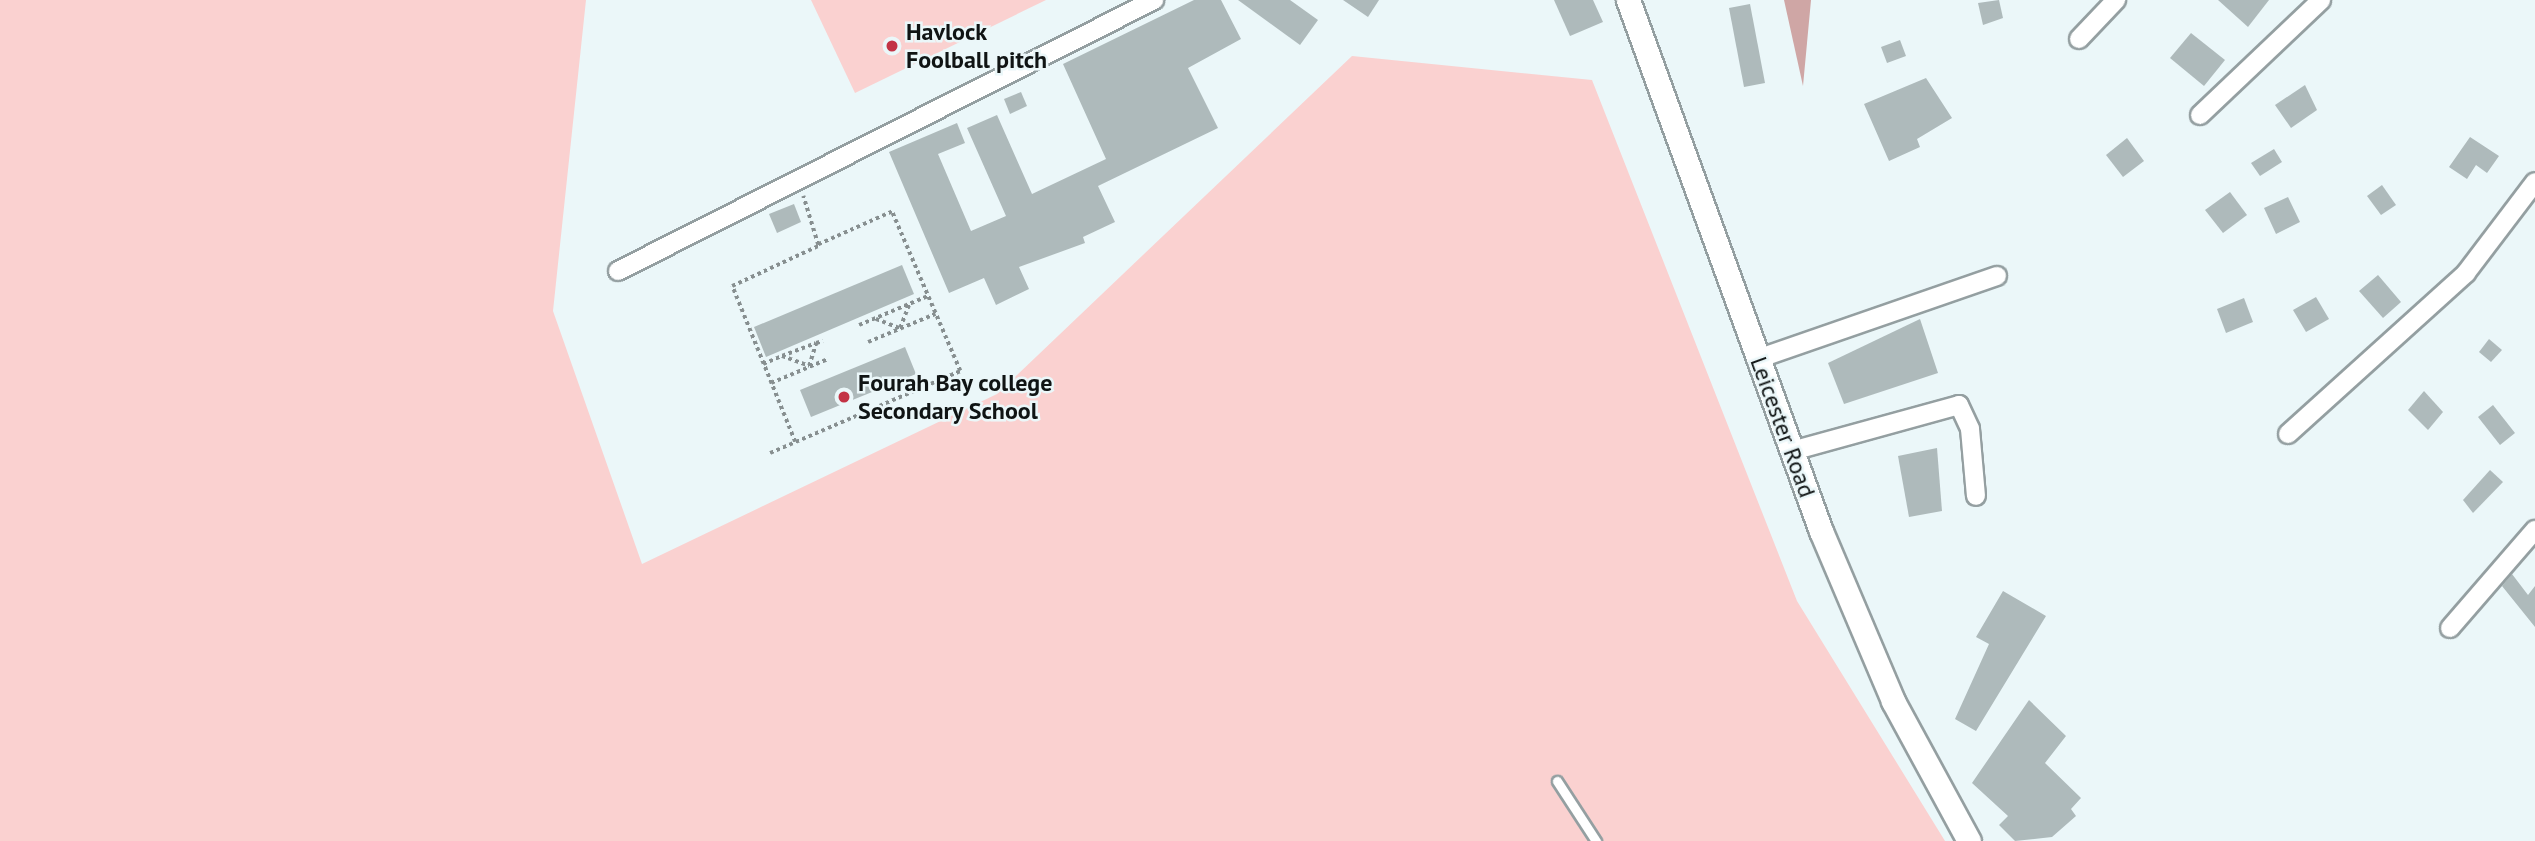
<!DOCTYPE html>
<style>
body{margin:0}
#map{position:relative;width:2535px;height:841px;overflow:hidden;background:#ebf7f9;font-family:"PT Sans",sans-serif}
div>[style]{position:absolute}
.green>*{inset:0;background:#fad1d0}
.forest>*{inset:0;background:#cfa6a5}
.building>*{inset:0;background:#aebabb}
.path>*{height:3.5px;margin-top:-1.75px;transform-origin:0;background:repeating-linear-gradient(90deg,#878f90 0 3.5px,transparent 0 7px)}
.roads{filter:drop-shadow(2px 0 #949fa1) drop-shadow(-2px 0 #949fa1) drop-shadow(0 2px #949fa1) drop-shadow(0 -2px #949fa1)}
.service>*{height:9px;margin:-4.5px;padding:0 4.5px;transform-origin:4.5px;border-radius:4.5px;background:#fff}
.minor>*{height:18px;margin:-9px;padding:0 9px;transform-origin:9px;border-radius:9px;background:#fff}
.tertiary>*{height:23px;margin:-11.5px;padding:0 11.5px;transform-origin:11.5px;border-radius:11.5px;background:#fff}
.dots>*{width:19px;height:19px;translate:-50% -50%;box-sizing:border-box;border:4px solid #ebf7f9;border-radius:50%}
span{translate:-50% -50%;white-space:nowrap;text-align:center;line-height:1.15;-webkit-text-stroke:5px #ebf7f9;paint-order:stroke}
.poi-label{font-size:24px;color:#101414;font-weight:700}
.left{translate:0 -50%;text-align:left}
.street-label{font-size:24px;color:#101414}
</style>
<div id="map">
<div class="green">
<i style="clip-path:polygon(0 0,586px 0,553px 311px,642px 564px,997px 394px,1352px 56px,1592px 80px,1797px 601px,1945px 841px,0 841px)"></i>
<i style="clip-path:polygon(811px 0,1046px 0,855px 93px)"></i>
</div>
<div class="forest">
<i style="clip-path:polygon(1784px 0,1811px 0,1803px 86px)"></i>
</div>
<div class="building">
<i style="clip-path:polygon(1194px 0,1221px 0,1241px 39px,1188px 68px,1218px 128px,1098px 186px,1115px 222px,1083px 237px,1085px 243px,1019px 267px,1029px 289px,996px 305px,984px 278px,949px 293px,889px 152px,957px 123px,965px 143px,938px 154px,971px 231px,1006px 216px,967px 128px,997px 115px,1032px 194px,1106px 159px,1063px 64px)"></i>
<i style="clip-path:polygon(1238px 0,1290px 0,1318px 20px,1300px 45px)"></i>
<i style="clip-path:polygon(1343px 0,1379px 0,1368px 17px)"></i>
<i style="clip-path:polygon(1554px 0,1593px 0,1603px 22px,1570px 36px)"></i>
<i style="clip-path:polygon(1999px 0,2003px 18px,1983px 25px,1978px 3px)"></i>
<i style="clip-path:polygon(2218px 0,2269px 0,2248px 27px)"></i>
<i style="clip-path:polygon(1750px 4px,1765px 83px,1744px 87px,1729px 8px)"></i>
<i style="clip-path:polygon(2191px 33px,2225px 60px,2204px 86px,2170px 58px)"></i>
<i style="clip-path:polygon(1900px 40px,1906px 56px,1887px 63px,1881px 47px)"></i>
<i style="clip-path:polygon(1926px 78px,1952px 118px,1917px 139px,1920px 147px,1889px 161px,1864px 104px)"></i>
<i style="clip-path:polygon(2305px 85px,2317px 110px,2291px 128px,2275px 105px)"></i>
<i style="clip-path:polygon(1021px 92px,1027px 106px,1010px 114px,1004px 99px)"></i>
<i style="clip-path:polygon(2470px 137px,2499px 156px,2487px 173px,2476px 165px,2467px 179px,2449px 167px)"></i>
<i style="clip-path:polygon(2127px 138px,2144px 161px,2123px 177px,2106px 155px)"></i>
<i style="clip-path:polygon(2274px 149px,2282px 162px,2260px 176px,2251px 163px)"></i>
<i style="clip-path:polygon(2382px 185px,2396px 205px,2381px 215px,2367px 196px)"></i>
<i style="clip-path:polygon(2230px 192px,2247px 215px,2223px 233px,2205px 210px)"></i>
<i style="clip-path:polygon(2288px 197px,2300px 222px,2276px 234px,2264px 208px)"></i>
<i style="clip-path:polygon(794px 204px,801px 222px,777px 233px,769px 214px)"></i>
<i style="clip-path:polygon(902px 265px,914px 294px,766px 357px,754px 327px)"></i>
<i style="clip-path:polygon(2378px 275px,2401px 302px,2383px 318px,2359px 291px)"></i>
<i style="clip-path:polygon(2316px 297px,2329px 319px,2306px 332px,2293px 310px)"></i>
<i style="clip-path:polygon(2244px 298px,2253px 322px,2226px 333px,2217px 309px)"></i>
<i style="clip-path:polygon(1920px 319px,1938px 373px,1844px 404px,1828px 363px)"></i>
<i style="clip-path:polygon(2489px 339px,2502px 350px,2491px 362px,2479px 352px)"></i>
<i style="clip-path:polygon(905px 347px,916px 374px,811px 417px,800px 390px)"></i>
<i style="clip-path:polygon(2424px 391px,2443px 412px,2428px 430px,2408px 410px)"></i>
<i style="clip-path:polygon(2493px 405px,2515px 433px,2500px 445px,2478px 417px)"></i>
<i style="clip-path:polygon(1937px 448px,1942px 511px,1909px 517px,1898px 456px)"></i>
<i style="clip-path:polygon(2490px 470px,2503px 482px,2473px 513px,2463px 500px)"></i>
<i style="clip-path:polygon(2512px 574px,2528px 595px,2535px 586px,2535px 627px,2502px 586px)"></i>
<i style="clip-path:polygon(2003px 591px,2046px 616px,1976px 731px,1955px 719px,1989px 644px,1976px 637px)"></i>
<i style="clip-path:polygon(2029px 700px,2066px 736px,2045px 763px,2081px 798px,2071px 809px,2076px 816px,2052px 837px,2015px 841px,1999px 825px,2008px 816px,1972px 783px)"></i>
</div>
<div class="path">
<i style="left:876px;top:319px;width:26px;rotate:21deg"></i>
<i style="left:900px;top:328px;width:25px;rotate:-69deg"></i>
<i style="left:859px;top:325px;width:75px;rotate:-22.8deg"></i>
<i style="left:868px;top:342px;width:73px;rotate:-22.7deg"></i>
<i style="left:782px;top:356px;width:36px;rotate:-21deg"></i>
<i style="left:763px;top:364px;width:21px;rotate:-23deg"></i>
<i style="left:782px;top:356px;width:29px;rotate:20deg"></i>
<i style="left:809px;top:366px;width:24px;rotate:-73deg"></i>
<i style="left:816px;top:343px;width:7px;rotate:-16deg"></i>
<i style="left:771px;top:383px;width:62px;rotate:-22.8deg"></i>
<i style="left:795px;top:442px;width:168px;rotate:-112deg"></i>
<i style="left:732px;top:286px;width:95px;rotate:-24.9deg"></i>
<i style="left:770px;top:453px;width:207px;rotate:-23.3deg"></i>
<i style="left:960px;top:371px;width:173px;rotate:-113.2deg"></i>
<i style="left:892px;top:212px;width:81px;rotate:156deg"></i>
<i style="left:818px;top:245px;width:51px;rotate:-107deg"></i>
</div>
<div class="roads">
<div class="service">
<i style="left:1557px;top:781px;width:72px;rotate:57deg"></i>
</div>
<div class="minor">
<i style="left:2079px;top:39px;width:54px;rotate:-46.5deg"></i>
<i style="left:2200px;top:115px;width:167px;rotate:-43.5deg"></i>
<i style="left:618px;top:271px;width:601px;rotate:-26.82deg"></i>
<i style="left:1757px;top:359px;width:254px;rotate:-19.1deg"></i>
<i style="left:2288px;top:434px;width:240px;rotate:-42.1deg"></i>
<i style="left:2466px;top:273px;width:114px;rotate:-52.8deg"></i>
<i style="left:1792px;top:451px;width:173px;rotate:-15.4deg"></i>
<i style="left:1959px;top:405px;width:26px;rotate:65deg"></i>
<i style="left:1970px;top:429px;width:67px;rotate:84.9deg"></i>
<i style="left:2450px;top:628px;width:130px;rotate:-49.1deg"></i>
</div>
<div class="tertiary">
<i style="left:1628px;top:0;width:565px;rotate:70.03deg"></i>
<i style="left:1821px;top:531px;width:185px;rotate:67deg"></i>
<i style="left:1893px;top:701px;width:159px;rotate:61.5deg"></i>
</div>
</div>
<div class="dots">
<i style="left:892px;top:46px;background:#c33345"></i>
<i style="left:844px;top:397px;background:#c33345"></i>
</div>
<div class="poi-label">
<span class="left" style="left:906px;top:46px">Havlock<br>Foolball pitch</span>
<span class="left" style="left:858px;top:397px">Fourah Bay college<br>Secondary School</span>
</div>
<div class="street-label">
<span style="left:1783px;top:427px;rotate:70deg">Leicester Road</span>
</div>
</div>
